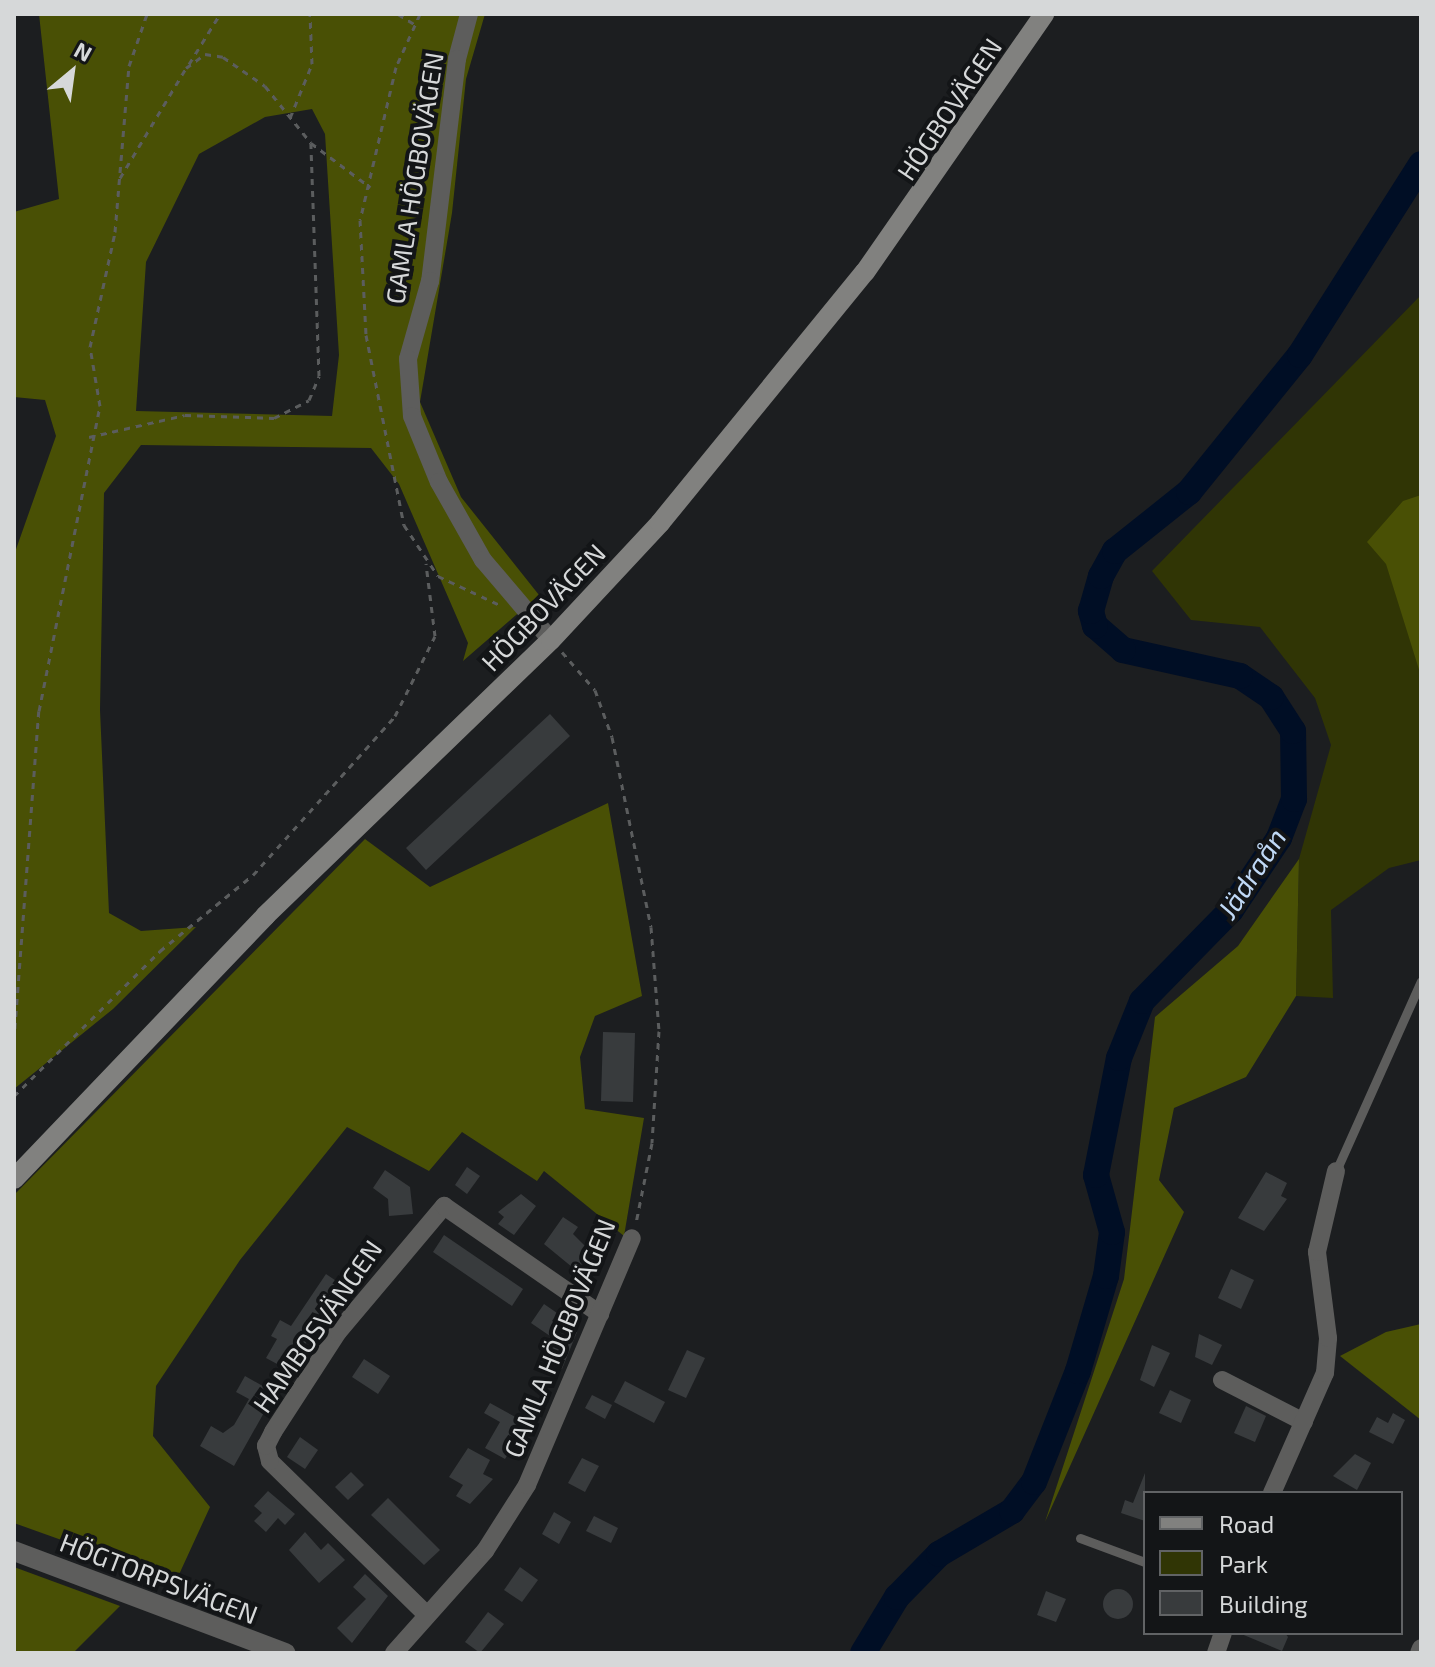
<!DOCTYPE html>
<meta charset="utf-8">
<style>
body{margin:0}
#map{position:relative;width:1435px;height:1667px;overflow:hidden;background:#1c1e20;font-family:"Exo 2",sans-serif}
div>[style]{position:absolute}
.green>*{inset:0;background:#303505}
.forest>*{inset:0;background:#495005}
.river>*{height:26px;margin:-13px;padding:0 13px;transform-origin:13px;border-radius:13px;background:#000e25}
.building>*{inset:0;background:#383b3d}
.round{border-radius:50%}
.path>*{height:3px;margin-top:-1.5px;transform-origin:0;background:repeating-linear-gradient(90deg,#5b5d5e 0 6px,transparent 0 12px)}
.service>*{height:9px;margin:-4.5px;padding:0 4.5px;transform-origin:4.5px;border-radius:4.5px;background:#5d5d5c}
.minor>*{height:18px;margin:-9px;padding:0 9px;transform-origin:9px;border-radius:9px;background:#5d5d5c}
.tertiary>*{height:20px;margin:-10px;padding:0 10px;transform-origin:10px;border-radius:10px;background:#5d5d5c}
.secondary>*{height:20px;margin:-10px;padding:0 10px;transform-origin:10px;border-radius:10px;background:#81817f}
span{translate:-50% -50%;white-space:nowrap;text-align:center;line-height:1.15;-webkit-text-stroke:8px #131517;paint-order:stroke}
.street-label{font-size:26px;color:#d6d8d9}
.water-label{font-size:28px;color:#c0d9f6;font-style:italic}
.frame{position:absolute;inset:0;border:16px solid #d6d8d9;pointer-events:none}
.legend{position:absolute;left:1143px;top:1491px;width:260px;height:144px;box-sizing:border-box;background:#131517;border:2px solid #616365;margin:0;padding:10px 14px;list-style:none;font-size:24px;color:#d6d8d9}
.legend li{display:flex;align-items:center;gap:16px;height:40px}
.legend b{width:40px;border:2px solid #616365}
.north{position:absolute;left:32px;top:32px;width:80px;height:80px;-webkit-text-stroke:6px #131517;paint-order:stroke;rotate:29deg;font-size:22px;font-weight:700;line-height:32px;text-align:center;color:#d6d8d9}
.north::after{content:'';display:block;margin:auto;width:28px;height:36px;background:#d6d8d9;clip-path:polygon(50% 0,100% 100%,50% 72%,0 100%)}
</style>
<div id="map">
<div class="green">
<i style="clip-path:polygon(1421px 295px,1421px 860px,1389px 868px,1331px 910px,1333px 998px,1296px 996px,1299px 859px,1331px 745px,1315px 698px,1260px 627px,1191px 620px,1152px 571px)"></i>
</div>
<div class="forest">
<i style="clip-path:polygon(evenodd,39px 14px,485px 14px,466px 79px,452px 213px,420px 402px,461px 497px,539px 595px,463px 661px,468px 643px,399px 484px,371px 448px,141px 445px,104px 493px,100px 710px,109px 913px,141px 931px,196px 927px,113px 1009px,14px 1089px,14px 555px,56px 436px,45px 400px,14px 397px,14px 212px,59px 199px,39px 14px,312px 109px,325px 134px,339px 355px,332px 416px,136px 411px,146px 262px,199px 154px,265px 117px,312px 109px)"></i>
<i style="clip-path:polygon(1421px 495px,1421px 676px,1386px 564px,1367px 542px,1403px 501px)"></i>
<i style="clip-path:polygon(608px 803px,642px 996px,595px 1016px,580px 1057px,585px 1109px,644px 1118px,624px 1236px,544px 1171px,537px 1181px,462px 1132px,429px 1171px,347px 1127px,240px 1260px,156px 1386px,153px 1436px,210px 1507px,176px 1581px,14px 1523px,14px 1195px,365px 839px,430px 887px)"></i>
<i style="clip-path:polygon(1299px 859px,1296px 996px,1246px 1077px,1174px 1108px,1159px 1180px,1184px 1212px,1045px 1522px,1124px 1279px,1155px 1017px,1238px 946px)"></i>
<i style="clip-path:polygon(1421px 1324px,1421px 1420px,1340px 1356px,1386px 1332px)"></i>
<i style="clip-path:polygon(14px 1567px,120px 1606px,73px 1653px,14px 1653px)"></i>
</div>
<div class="river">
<i style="left:863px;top:1653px;width:66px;rotate:-58.7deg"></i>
<i style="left:897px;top:1597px;width:60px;rotate:-45.7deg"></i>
<i style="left:939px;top:1554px;width:85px;rotate:-30.5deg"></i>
<i style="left:1012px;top:1511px;width:36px;rotate:-53deg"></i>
<i style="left:1034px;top:1482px;width:119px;rotate:-68.4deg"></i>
<i style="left:1078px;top:1371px;width:99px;rotate:-73.6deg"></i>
<i style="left:1106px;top:1276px;width:44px;rotate:-82.2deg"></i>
<i style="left:1112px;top:1232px;width:59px;rotate:-105.7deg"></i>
<i style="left:1096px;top:1175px;width:119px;rotate:-78.9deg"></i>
<i style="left:1119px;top:1058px;width:61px;rotate:-68deg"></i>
<i style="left:1142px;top:1001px;width:127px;rotate:-45.6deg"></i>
<i style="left:1231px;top:910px;width:87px;rotate:-56.3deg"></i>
<i style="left:1279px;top:838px;width:42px;rotate:-69deg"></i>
<i style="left:1294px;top:799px;width:68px;rotate:-90.8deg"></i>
<i style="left:1293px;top:731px;width:40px;rotate:-122.9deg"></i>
<i style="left:1271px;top:697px;width:37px;rotate:-146deg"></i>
<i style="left:1240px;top:676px;width:120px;rotate:-167.5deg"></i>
<i style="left:1123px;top:650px;width:37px;rotate:-139deg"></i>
<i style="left:1095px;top:626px;width:16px;rotate:-105deg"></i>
<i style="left:1091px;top:611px;width:36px;rotate:-74deg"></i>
<i style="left:1101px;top:576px;width:29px;rotate:-61deg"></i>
<i style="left:1115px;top:551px;width:95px;rotate:-38.6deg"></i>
<i style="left:1189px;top:492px;width:176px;rotate:-51deg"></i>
<i style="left:1300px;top:355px;width:226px;rotate:-57.6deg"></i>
</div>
<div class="building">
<i style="clip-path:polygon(550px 714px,570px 736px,426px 870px,406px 848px)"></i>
<i style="clip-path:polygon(603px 1032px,635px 1033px,633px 1102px,601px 1101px)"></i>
<i style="clip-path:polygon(467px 1167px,480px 1176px,467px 1194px,455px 1185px)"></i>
<i style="clip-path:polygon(385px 1170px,410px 1187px,413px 1214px,389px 1216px,388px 1199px,373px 1188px)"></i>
<i style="clip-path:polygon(1266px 1172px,1287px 1183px,1281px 1196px,1287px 1199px,1264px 1231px,1238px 1218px)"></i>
<i style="clip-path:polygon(521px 1194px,536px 1206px,514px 1235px,498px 1224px,504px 1217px,498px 1212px)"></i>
<i style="clip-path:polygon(563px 1217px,578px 1227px,573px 1234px,602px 1263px,589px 1281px,544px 1244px)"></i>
<i style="clip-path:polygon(444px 1235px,523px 1289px,512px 1306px,433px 1252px)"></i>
<i style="clip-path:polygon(1231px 1269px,1254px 1280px,1241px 1309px,1218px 1298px)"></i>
<i style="clip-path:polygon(326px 1274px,348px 1289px,323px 1325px,318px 1322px,290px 1371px,266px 1358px,277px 1339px,271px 1336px,280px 1320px,291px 1326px)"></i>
<i style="clip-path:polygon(544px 1304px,557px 1313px,552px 1321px,577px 1332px,562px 1369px,540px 1361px,550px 1336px,531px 1323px)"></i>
<i style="clip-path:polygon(1199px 1334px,1222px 1345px,1212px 1365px,1195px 1357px)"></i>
<i style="clip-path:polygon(1152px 1345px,1170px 1353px,1154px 1387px,1140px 1380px)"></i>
<i style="clip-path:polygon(687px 1350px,705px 1358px,686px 1398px,668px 1390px)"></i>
<i style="clip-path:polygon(364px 1359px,390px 1376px,378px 1394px,352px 1377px)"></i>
<i style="clip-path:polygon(245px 1376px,275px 1393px,234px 1466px,200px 1446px,211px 1426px,223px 1433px,234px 1425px,249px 1399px,236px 1392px)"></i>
<i style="clip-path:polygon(625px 1381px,665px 1402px,654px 1423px,614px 1402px)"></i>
<i style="clip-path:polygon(1170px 1390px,1191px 1400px,1181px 1423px,1159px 1413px)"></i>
<i style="clip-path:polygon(592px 1395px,612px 1405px,605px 1419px,585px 1408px)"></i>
<i style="clip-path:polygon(490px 1403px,519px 1419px,513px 1429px,520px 1434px,505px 1459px,485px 1448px,500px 1422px,484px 1413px)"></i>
<i style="clip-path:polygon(1246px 1406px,1266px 1416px,1255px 1442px,1234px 1433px)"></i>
<i style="clip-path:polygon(1393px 1413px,1405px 1420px,1393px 1444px,1369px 1432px,1377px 1417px,1388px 1423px)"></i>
<i style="clip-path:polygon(300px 1437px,318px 1450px,305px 1469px,287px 1457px)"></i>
<i style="clip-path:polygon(468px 1448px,490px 1460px,483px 1474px,493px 1479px,470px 1504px,456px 1496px,463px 1485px,449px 1477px)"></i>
<i style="clip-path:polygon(1355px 1454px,1371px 1463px,1357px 1490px,1333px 1476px)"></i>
<i style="clip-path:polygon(582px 1458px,599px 1466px,585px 1492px,568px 1483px)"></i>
<i style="clip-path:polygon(351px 1472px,364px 1485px,348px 1500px,335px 1487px)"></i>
<i style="clip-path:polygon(1145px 1473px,1145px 1521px,1121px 1513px,1125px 1500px,1133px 1503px)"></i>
<i style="clip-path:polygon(268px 1491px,295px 1514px,285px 1525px,278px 1518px,266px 1532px,254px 1521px,262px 1513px,254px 1506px)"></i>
<i style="clip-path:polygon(388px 1498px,440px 1550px,424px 1565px,371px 1515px)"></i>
<i style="clip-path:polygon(554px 1512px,571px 1522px,559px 1544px,542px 1534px)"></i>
<i style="clip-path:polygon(594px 1516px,618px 1528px,611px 1543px,586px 1531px)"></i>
<i style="clip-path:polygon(305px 1532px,321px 1550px,328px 1543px,345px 1560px,319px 1583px,289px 1550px)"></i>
<i style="clip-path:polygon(520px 1567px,538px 1580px,522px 1602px,504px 1590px)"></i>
<i style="clip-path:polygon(365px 1574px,388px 1596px,352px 1643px,337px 1628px,366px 1599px,353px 1587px)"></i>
<i class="round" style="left:1103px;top:1589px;width:30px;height:30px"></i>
<i style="clip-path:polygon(1046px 1591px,1066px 1599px,1056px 1622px,1037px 1615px)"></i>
<i style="clip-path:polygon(488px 1612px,504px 1624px,480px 1653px,465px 1642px)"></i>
<i style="clip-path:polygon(1239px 1633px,1285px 1633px,1288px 1637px,1282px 1651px)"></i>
</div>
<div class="path">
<i style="left:398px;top:14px;width:19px;rotate:32deg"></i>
<i style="left:420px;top:14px;width:58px;rotate:114.4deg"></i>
<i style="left:396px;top:67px;width:157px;rotate:103.2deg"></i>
<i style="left:360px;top:220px;width:115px;rotate:87deg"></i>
<i style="left:366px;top:335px;width:194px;rotate:78.7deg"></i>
<i style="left:404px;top:525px;width:61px;rotate:56.3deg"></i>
<i style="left:438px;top:576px;width:68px;rotate:25.1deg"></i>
<i style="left:189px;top:64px;width:59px;rotate:-58.2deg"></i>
<i style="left:290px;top:118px;width:58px;rotate:-67.8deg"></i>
<i style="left:312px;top:64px;width:50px;rotate:-92.3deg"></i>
<i style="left:120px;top:178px;width:128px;rotate:-59deg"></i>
<i style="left:186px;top:68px;width:24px;rotate:-36deg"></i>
<i style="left:205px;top:54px;width:18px;rotate:9deg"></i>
<i style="left:223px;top:57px;width:51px;rotate:34.6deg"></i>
<i style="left:265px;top:86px;width:73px;rotate:51.1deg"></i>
<i style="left:311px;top:143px;width:74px;rotate:36.7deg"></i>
<i style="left:89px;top:437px;width:98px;rotate:-12.9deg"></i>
<i style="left:185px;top:415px;width:89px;rotate:1.9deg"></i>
<i style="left:274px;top:418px;width:39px;rotate:-27deg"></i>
<i style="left:309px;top:400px;width:26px;rotate:-67deg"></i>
<i style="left:319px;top:376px;width:233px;rotate:-92deg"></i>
<i style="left:562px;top:652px;width:50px;rotate:49deg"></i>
<i style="left:595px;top:690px;width:50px;rotate:70.1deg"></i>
<i style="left:612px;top:737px;width:194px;rotate:78.4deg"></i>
<i style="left:651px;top:927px;width:104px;rotate:85.6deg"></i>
<i style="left:659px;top:1031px;width:112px;rotate:93.6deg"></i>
<i style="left:652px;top:1143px;width:82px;rotate:101.3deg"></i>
<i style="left:14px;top:1040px;width:330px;rotate:-85.7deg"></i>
<i style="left:39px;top:711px;width:311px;rotate:-78.7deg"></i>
<i style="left:100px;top:406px;width:60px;rotate:-99.6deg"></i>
<i style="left:90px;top:347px;width:118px;rotate:-77.7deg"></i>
<i style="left:115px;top:232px;width:167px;rotate:-85.2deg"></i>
<i style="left:129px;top:66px;width:55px;rotate:-70.9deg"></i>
<i style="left:14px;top:1096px;width:206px;rotate:-44.8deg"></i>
<i style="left:160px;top:951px;width:120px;rotate:-39.3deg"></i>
<i style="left:253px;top:875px;width:213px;rotate:-48.2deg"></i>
<i style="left:395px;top:716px;width:89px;rotate:-63.4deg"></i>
<i style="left:435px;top:636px;width:73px;rotate:-97.1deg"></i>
</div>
<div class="service">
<i style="left:1336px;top:1171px;width:208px;rotate:-65.9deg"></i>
<i style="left:1080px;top:1538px;width:69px;rotate:20.3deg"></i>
</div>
<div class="minor">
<i style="left:469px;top:14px;width:47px;rotate:104.9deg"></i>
<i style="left:457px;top:59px;width:224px;rotate:96.9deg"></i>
<i style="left:430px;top:281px;width:81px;rotate:105.8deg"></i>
<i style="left:408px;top:359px;width:57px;rotate:86deg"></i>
<i style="left:412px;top:416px;width:71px;rotate:67.8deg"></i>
<i style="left:439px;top:482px;width:90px;rotate:60.6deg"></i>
<i style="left:483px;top:560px;width:105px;rotate:49.6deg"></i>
<i style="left:1222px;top:1380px;width:92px;rotate:27.1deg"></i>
<i style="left:1272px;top:1493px;width:131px;rotate:-66.2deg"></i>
<i style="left:1325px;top:1373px;width:35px;rotate:-85deg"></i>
<i style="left:1328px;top:1338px;width:87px;rotate:-97.3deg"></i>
<i style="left:1317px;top:1252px;width:83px;rotate:-76.8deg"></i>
<i style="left:427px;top:1615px;width:220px;rotate:-135.6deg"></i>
<i style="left:270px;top:1461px;width:16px;rotate:-105deg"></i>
<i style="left:266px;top:1446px;width:16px;rotate:-63deg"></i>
<i style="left:273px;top:1432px;width:119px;rotate:-57deg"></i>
<i style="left:338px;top:1332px;width:165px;rotate:-49.9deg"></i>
<i style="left:444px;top:1206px;width:190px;rotate:34.7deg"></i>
<i style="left:394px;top:1653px;width:137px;rotate:-48.3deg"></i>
<i style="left:485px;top:1551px;width:78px;rotate:-57.5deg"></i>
<i style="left:527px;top:1485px;width:268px;rotate:-67deg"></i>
<i style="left:1216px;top:1653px;width:21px;rotate:-71deg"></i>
<i style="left:1419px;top:1653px;width:5px;rotate:-68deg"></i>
</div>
<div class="tertiary">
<i style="left:14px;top:1551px;width:290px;rotate:20.6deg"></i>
</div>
<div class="secondary">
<i style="left:14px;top:1179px;width:364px;rotate:-46.3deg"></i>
<i style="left:265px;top:916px;width:397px;rotate:-44deg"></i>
<i style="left:551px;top:640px;width:160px;rotate:-47deg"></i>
<i style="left:660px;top:523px;width:324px;rotate:-50.8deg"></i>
<i style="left:865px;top:272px;width:314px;rotate:-55.2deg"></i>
</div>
<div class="street-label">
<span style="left:949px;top:109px;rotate:-56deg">HÖGBOVÄGEN</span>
<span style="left:414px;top:178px;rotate:-81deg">GAMLA HÖGBOVÄGEN</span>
<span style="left:543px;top:607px;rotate:-46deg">HÖGBOVÄGEN</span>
<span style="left:317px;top:1326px;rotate:-55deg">HAMBOSVÄNGEN</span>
<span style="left:559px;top:1338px;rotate:-68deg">GAMLA HÖGBOVÄGEN</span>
<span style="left:159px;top:1578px;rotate:21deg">HÖGTORPSVÄGEN</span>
</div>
<div class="water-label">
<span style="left:1251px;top:873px;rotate:-57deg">Jädraån</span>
</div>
<div class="frame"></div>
<ul class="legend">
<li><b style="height:10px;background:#81817f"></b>Road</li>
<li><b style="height:22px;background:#303505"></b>Park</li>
<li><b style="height:22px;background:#383b3d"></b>Building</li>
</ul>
<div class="north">N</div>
</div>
